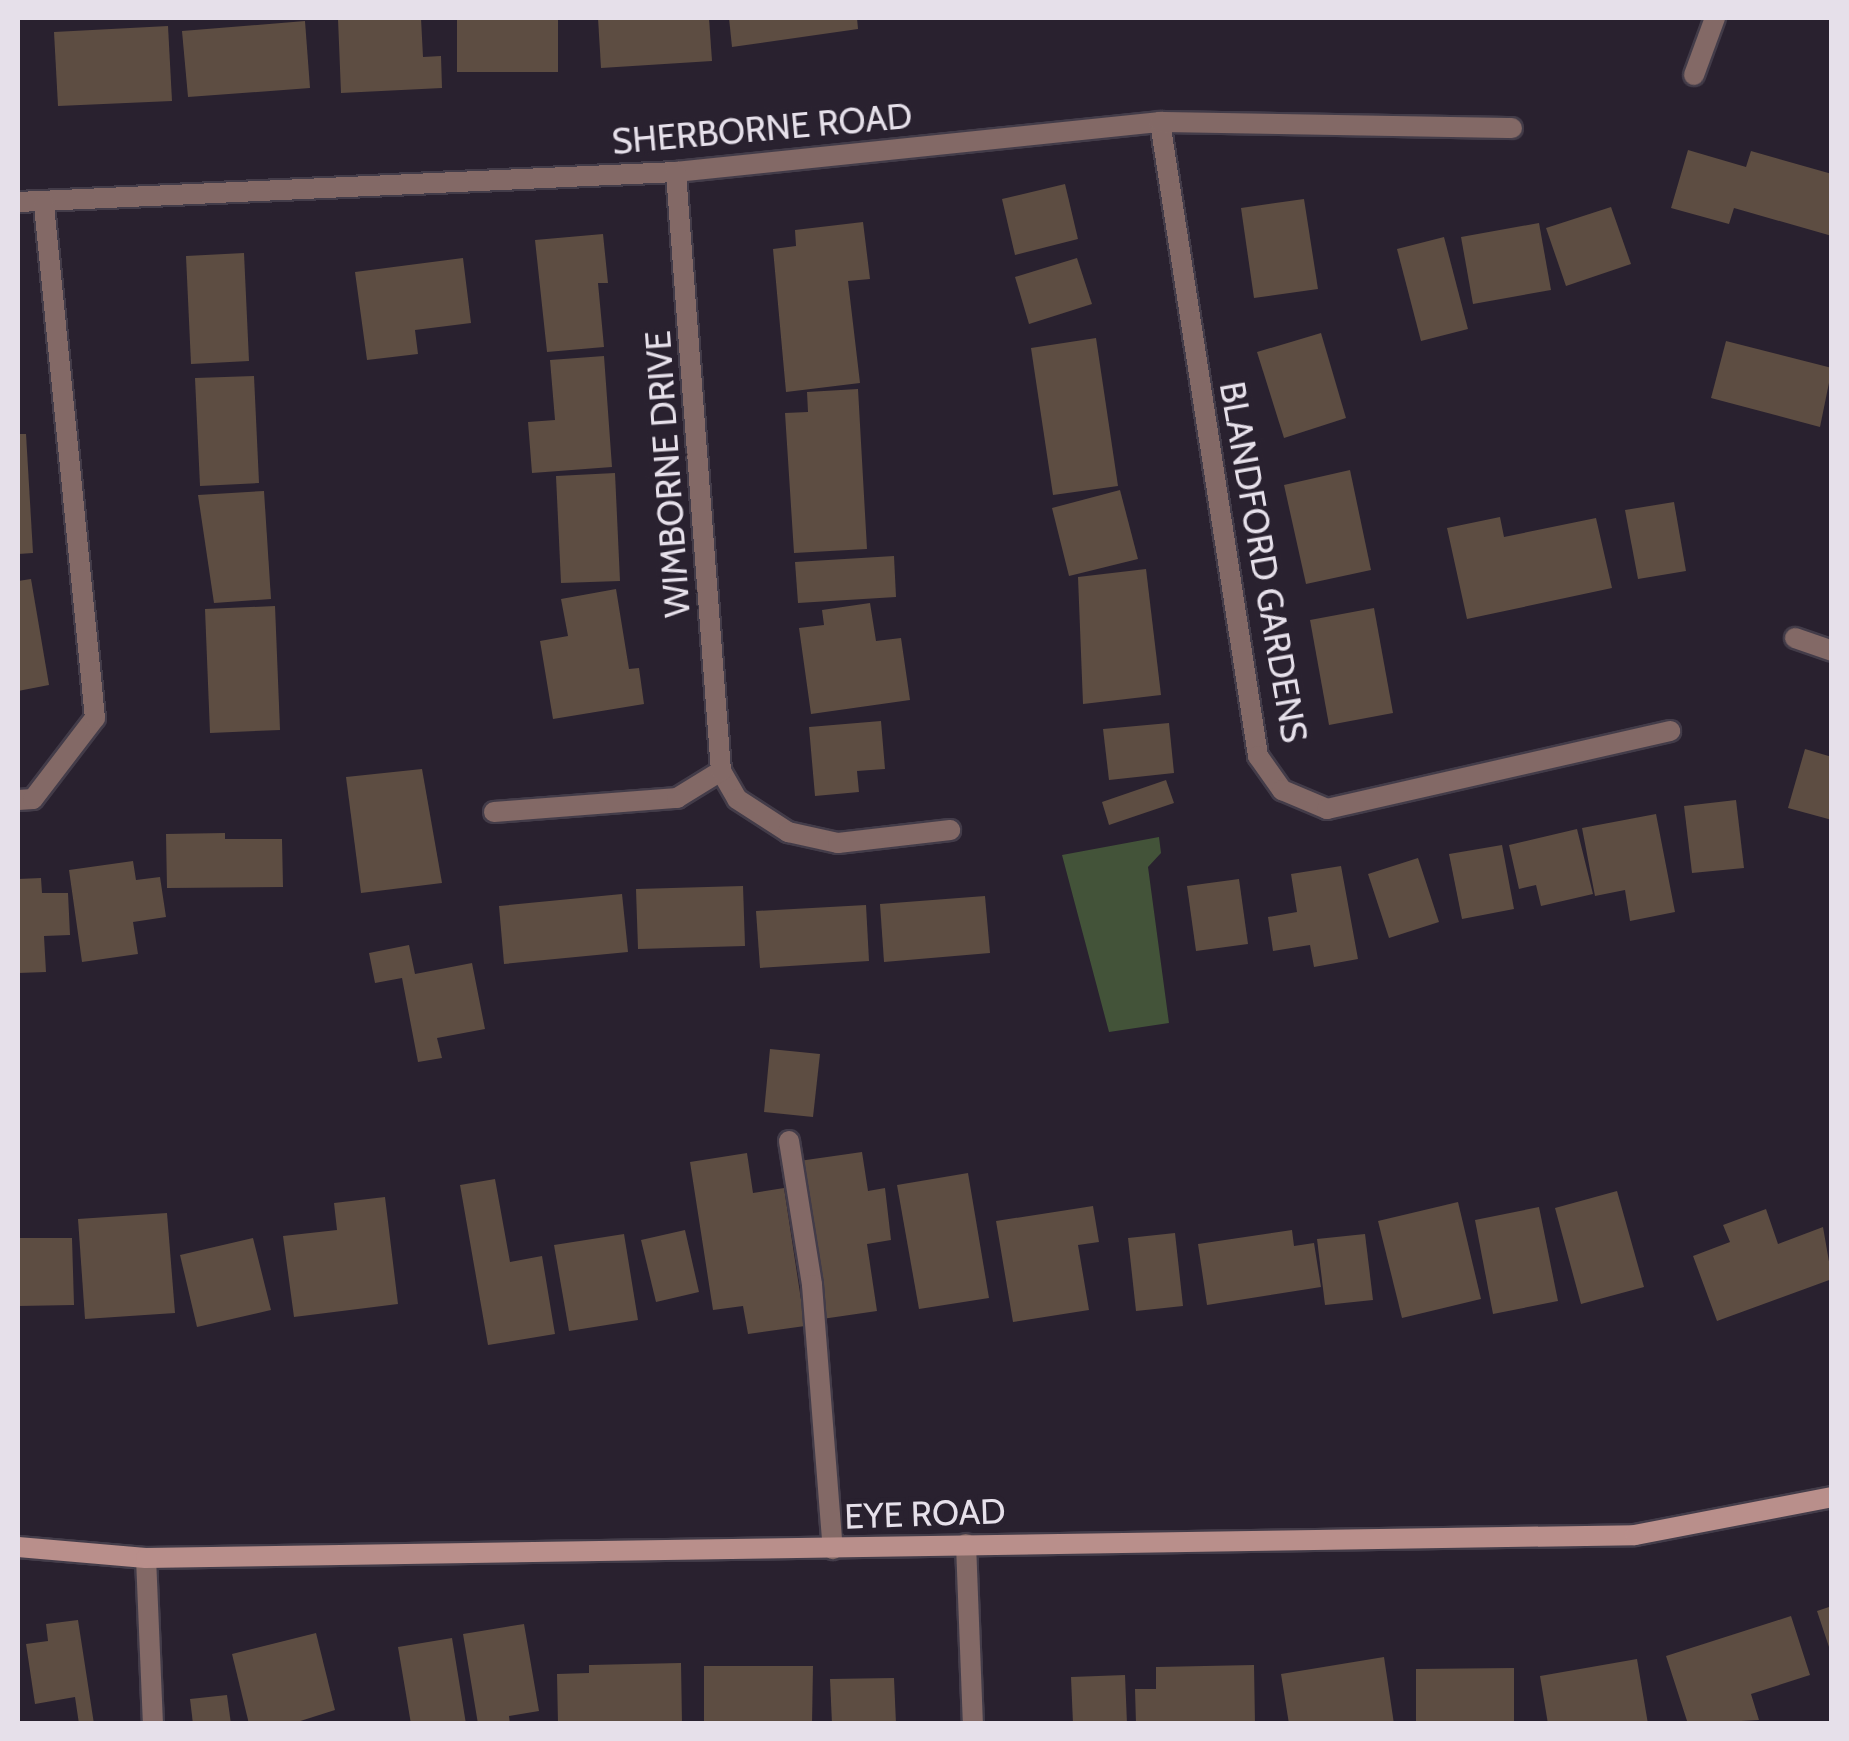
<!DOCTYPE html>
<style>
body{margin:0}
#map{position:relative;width:1849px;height:1741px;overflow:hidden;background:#29212f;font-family:Cabin,sans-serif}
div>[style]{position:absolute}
.green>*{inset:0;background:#435339}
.building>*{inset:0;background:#5d4d42}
.roads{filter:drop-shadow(2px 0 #433c49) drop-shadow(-2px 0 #433c49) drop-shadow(0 2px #433c49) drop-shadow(0 -2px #433c49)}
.lane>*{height:20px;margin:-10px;padding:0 10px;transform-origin:10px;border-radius:10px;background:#836966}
.street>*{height:20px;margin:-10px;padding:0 10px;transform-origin:10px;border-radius:10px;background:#836966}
.secondary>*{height:20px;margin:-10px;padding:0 10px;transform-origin:10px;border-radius:10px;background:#b98f8b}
span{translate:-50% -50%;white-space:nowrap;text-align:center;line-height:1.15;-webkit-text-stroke:10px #29212f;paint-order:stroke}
.street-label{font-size:35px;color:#e6e0ea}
.frame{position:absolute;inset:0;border:20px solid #e6e0ea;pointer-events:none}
</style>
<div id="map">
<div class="green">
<i style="clip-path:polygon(1159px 837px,1161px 853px,1148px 867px,1169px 1023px,1109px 1032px,1062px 855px)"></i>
</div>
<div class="building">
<i style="clip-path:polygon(369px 18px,421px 18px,423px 57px,441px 56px,442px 88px,341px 93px,338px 19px)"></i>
<i style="clip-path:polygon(457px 18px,558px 18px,558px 72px,457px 72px)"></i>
<i style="clip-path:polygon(598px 18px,709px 18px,712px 61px,601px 68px)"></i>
<i style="clip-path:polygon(729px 18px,857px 18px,858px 29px,732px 47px)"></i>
<i style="clip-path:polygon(305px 21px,310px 88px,188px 97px,182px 31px)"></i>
<i style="clip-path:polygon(168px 26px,172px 101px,58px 106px,54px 32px)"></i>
<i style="clip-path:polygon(1688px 150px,1746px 167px,1751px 151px,1832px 174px,1832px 236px,1734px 208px,1729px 224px,1671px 208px)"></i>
<i style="clip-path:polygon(1065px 184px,1078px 239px,1015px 255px,1002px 199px)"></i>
<i style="clip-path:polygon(1304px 199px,1318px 289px,1254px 298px,1241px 208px)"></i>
<i style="clip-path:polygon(1611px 207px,1631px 264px,1566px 286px,1546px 228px)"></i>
<i style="clip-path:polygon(863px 222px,870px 279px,848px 281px,860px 383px,786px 392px,773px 249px,796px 246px,795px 230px)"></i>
<i style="clip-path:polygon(1539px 223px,1551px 290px,1473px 304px,1461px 237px)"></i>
<i style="clip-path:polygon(603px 234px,608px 283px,598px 283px,604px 347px,547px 352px,535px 240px)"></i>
<i style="clip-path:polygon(1444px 237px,1468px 329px,1421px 341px,1397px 249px)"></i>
<i style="clip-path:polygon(244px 253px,249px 361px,191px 364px,186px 256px)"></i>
<i style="clip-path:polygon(463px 258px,471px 323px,415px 330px,418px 354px,367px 360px,355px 272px)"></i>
<i style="clip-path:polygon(1077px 258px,1092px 304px,1029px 324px,1015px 277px)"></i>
<i style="clip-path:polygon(1321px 333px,1346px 418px,1284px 438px,1257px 352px)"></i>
<i style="clip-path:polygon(1096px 338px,1118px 486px,1053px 495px,1031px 348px)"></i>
<i style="clip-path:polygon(1726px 341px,1832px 368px,1820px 427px,1711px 398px)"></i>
<i style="clip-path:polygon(604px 356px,612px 467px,532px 473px,528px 422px,555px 420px,550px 360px)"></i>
<i style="clip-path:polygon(254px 376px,259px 483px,200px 486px,195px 378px)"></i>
<i style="clip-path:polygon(858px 389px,867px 549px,794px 553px,785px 413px,808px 412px,807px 392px)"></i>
<i style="clip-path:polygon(18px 434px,26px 434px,33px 553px,18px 554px)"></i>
<i style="clip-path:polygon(1350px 470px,1371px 570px,1306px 584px,1284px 485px)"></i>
<i style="clip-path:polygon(615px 473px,620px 581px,561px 583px,556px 476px)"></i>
<i style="clip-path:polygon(1120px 490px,1138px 559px,1069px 576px,1052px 508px)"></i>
<i style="clip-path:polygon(264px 491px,271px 599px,214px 603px,198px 495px)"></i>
<i style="clip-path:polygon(1674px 502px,1686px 571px,1638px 579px,1625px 510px)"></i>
<i style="clip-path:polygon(1500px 517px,1504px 537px,1596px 518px,1612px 588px,1467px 619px,1447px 528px)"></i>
<i style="clip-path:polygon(894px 556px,896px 597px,798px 603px,795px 562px)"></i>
<i style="clip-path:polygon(1146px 569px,1161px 695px,1083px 704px,1078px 577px)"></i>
<i style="clip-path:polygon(31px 579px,49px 685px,18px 691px,18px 581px)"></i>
<i style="clip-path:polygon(616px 589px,629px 669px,639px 668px,644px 704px,553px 719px,540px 641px,568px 636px,561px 599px)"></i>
<i style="clip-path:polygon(870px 603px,876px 641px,901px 638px,910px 700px,811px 714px,799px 628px,824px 625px,822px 610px)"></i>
<i style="clip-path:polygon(275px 606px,280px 730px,210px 733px,205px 609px)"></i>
<i style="clip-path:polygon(1374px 608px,1393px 713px,1329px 725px,1310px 620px)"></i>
<i style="clip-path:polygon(881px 721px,885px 769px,857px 771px,859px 792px,815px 796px,809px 727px)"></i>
<i style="clip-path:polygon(1169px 723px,1174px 773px,1109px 780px,1103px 729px)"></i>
<i style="clip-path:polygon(1805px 749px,1832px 757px,1832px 820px,1788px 808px)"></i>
<i style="clip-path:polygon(422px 769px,442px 883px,361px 893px,346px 777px)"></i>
<i style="clip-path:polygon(1166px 780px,1174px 803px,1109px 825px,1102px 802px)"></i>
<i style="clip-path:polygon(1736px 800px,1744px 868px,1692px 873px,1684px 806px)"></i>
<i style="clip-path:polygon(1656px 814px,1675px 912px,1630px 921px,1625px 890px,1595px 896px,1582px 828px)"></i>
<i style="clip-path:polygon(1577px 829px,1593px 894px,1541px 906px,1536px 885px,1519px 889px,1509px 845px)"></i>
<i style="clip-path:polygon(225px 833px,225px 839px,282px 839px,283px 887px,167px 888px,166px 834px)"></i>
<i style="clip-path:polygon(1502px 845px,1514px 909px,1462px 919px,1449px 854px)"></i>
<i style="clip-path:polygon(1418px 858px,1439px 922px,1389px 938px,1368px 874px)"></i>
<i style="clip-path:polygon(133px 861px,136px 880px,160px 877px,166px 917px,133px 922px,138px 954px,82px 962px,69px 870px)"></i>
<i style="clip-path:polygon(1341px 866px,1358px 959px,1314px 967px,1310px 945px,1273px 951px,1268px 917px,1297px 912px,1291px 874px)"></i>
<i style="clip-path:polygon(41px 878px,42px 893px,68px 893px,70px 935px,44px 936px,46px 972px,18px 973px,18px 879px)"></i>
<i style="clip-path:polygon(1239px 879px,1248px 944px,1196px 951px,1187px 886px)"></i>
<i style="clip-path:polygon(743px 886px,745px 946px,638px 949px,636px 889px)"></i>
<i style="clip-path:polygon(622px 894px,628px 952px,504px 964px,499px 906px)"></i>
<i style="clip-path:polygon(985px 896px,990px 953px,884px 962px,880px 904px)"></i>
<i style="clip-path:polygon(866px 905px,869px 961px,760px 968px,756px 911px)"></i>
<i style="clip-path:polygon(409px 945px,415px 974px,472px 963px,485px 1029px,437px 1038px,442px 1058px,418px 1062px,402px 978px,375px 983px,369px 953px)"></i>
<i style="clip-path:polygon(770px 1049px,820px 1054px,813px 1117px,764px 1112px)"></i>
<i style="clip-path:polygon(862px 1152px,868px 1191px,885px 1188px,891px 1240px,867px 1244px,877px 1311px,822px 1319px,799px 1161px)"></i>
<i style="clip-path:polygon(747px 1153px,753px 1193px,784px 1188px,805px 1326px,748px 1334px,743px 1306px,713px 1310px,690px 1162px)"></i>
<i style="clip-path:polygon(968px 1173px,989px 1298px,919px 1309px,897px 1185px)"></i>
<i style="clip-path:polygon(495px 1179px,510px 1262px,542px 1256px,555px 1334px,488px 1345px,460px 1185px)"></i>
<i style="clip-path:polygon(1617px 1191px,1644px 1287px,1581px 1304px,1555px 1208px)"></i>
<i style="clip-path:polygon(385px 1197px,398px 1304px,294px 1317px,283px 1236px,337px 1230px,334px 1203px)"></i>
<i style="clip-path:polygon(1458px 1202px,1481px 1299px,1402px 1318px,1378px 1221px)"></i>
<i style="clip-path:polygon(1093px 1206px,1099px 1242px,1078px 1245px,1089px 1310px,1013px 1322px,996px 1221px)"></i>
<i style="clip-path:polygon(1539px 1207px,1558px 1301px,1493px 1314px,1475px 1220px)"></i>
<i style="clip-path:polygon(1766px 1209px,1778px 1244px,1823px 1227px,1832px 1279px,1717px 1321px,1693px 1256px,1730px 1242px,1723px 1225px)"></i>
<i style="clip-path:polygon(167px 1213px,175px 1313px,85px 1319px,78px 1219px)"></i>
<i style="clip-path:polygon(685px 1230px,699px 1292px,656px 1302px,641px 1240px)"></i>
<i style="clip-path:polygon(1292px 1230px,1294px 1246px,1314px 1243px,1321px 1287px,1207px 1305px,1198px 1244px)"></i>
<i style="clip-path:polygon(1175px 1233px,1183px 1306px,1136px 1311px,1128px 1238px)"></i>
<i style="clip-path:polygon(624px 1234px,638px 1320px,569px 1331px,554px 1245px)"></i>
<i style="clip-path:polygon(1365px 1234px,1373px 1300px,1325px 1305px,1317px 1239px)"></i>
<i style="clip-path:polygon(18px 1238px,72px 1238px,74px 1305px,18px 1306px)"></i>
<i style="clip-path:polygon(253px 1238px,271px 1310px,197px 1327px,180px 1255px)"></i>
<i style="clip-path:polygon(1832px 1606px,1832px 1652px,1831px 1653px,1817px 1611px)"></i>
<i style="clip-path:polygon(1791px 1616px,1810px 1675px,1751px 1694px,1759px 1720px,1688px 1724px,1666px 1656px)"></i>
<i style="clip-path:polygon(78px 1620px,94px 1724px,79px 1724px,75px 1697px,35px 1704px,26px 1644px,48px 1641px,46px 1624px)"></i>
<i style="clip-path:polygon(524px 1624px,539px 1711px,509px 1716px,510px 1724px,478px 1724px,463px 1634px)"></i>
<i style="clip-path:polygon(316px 1633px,335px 1710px,291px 1724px,249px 1724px,232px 1654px)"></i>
<i style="clip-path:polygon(452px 1638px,466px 1724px,411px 1724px,398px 1647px)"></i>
<i style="clip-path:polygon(1384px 1657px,1394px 1724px,1289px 1724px,1281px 1674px)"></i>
<i style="clip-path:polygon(1637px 1659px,1648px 1724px,1548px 1724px,1540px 1676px)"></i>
<i style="clip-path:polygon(681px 1663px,682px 1724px,558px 1724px,557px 1674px,589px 1673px,589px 1665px)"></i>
<i style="clip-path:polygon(1254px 1665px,1255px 1724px,1136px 1724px,1135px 1689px,1156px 1689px,1156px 1667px)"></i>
<i style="clip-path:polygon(704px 1666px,813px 1666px,812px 1724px,704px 1724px)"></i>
<i style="clip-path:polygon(1514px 1668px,1514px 1724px,1416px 1724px,1416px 1669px)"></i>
<i style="clip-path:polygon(1125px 1675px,1127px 1724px,1073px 1724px,1071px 1677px)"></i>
<i style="clip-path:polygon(894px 1678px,896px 1724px,832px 1724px,830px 1679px)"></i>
<i style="clip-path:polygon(227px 1695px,231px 1724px,193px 1724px,190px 1699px)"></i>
</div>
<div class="roads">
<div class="lane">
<i style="left:789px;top:1141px;width:146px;rotate:80.9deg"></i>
<i style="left:812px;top:1285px;width:265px;rotate:85.5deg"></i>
</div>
<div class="street">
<i style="left:1694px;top:75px;width:61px;rotate:-69.8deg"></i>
<i style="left:1160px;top:122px;width:642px;rotate:81.21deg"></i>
<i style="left:1258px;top:756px;width:42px;rotate:54.8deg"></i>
<i style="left:1282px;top:790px;width:49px;rotate:22.9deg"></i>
<i style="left:1327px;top:809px;width:352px;rotate:-12.8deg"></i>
<i style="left:18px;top:202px;width:659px;rotate:-2.61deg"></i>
<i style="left:676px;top:172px;width:487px;rotate:-5.9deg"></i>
<i style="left:1160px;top:122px;width:352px;rotate:1deg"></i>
<i style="left:1795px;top:638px;width:39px;rotate:19deg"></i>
<i style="left:721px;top:771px;width:32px;rotate:60deg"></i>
<i style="left:737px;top:799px;width:61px;rotate:32.9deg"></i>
<i style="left:788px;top:832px;width:51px;rotate:12.4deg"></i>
<i style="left:838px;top:843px;width:113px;rotate:-6.6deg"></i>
<i style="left:18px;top:800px;width:15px;rotate:-4deg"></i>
<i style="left:33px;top:799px;width:102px;rotate:-52.6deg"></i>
<i style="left:95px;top:718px;width:516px;rotate:-95.68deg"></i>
<i style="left:494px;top:812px;width:184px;rotate:-4.4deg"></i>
<i style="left:677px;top:798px;width:52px;rotate:-31.5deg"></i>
<i style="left:721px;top:771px;width:601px;rotate:-94.3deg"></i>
<i style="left:966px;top:1544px;width:180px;rotate:87.8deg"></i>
<i style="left:146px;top:1558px;width:166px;rotate:87.6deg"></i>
</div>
<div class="secondary">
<i style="left:18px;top:1547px;width:128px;rotate:4.9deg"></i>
<i style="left:146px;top:1558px;width:1489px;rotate:-0.88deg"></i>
<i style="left:1635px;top:1535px;width:201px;rotate:-10.9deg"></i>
</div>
</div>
<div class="street-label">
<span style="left:762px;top:129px;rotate:-5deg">SHERBORNE ROAD</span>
<span style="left:668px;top:474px;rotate:-94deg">WIMBORNE DRIVE</span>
<span style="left:1263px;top:562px;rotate:80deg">BLANDFORD GARDENS</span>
<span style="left:925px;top:1514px;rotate:-2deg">EYE ROAD</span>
</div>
<div class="frame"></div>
</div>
